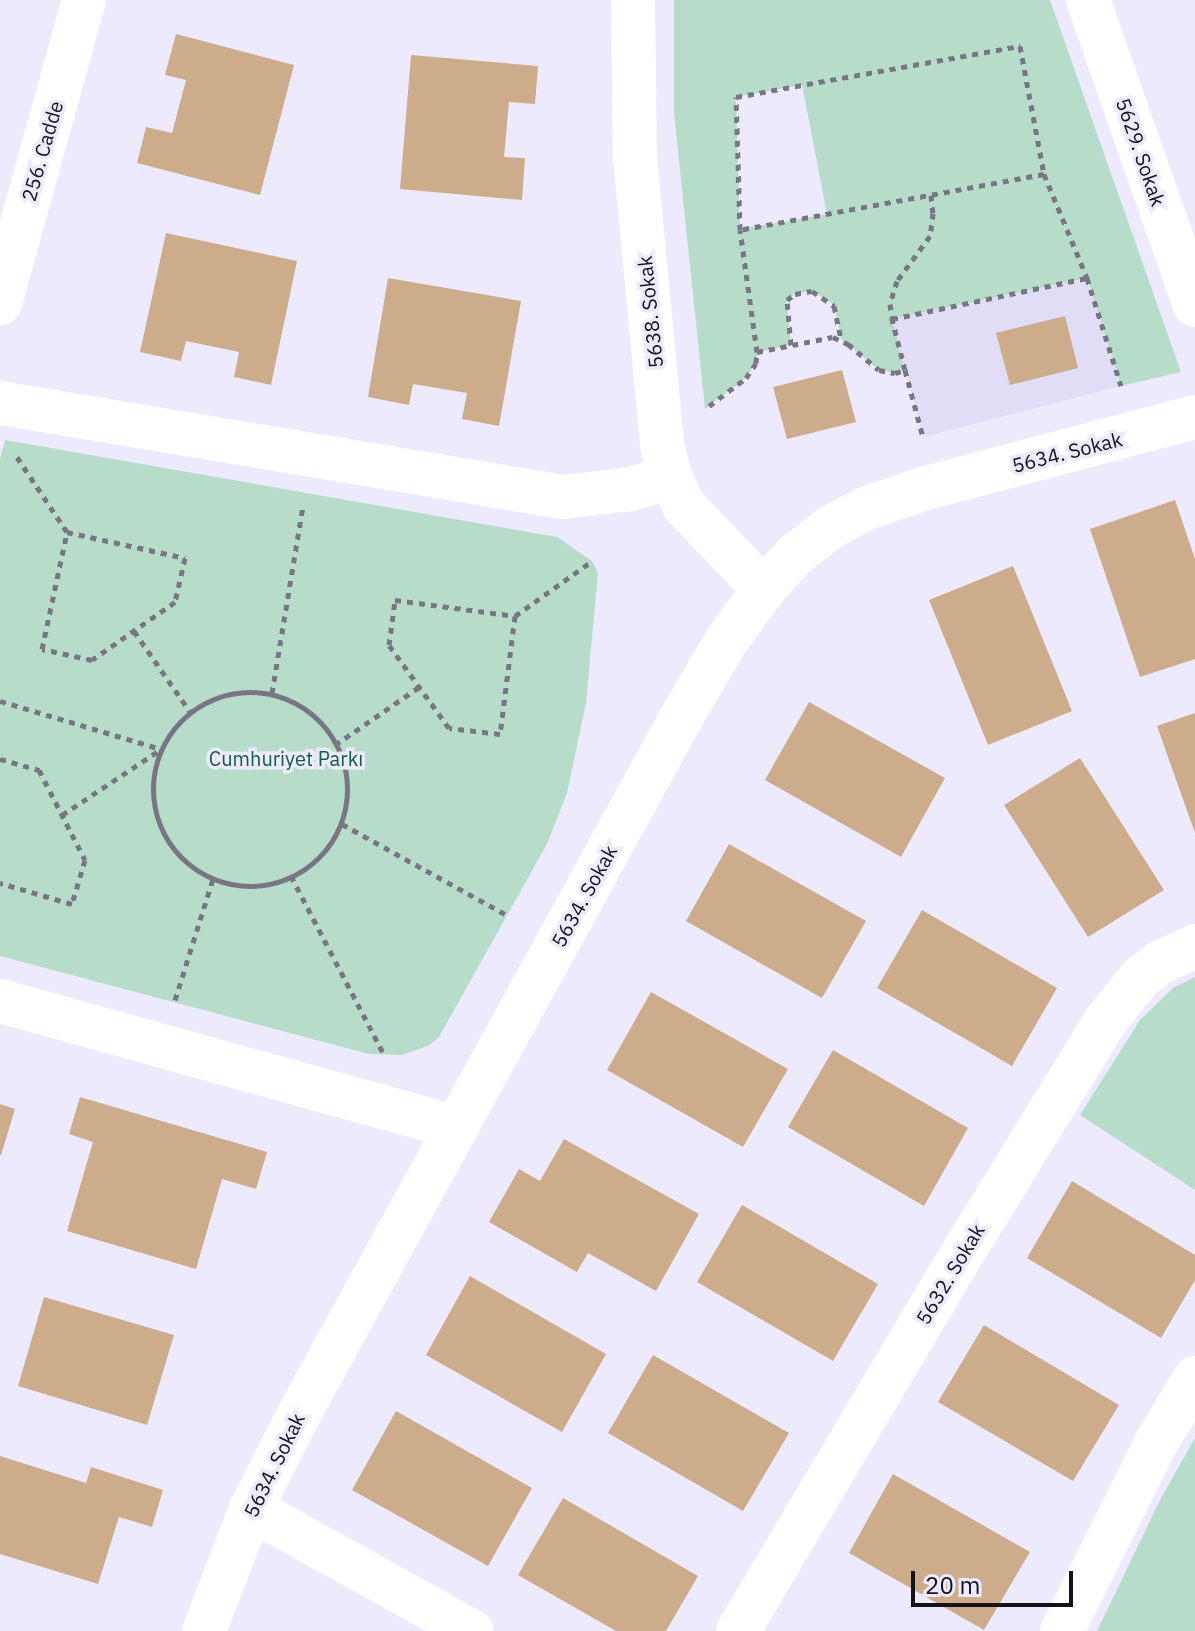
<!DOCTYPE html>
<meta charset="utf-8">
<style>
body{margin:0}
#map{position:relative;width:1195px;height:1631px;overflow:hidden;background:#edeafe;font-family:"IBM Plex Sans",sans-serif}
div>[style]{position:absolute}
.built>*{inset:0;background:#e1ddf7}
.green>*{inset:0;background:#b7ddca}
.building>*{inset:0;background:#cdac8c}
.path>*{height:5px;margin-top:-2.5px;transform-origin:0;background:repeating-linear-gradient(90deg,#787683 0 6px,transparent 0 12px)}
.path>.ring{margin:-2.5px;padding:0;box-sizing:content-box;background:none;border:5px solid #787683;border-radius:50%}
.minor>*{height:44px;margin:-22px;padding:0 22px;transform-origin:22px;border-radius:22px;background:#fff}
span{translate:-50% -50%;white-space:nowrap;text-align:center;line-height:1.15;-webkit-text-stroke:7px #edeafe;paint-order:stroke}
.street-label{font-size:20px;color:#141319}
.park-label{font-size:20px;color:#0f6043}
.scale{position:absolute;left:911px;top:1571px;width:162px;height:36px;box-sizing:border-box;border:4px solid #141319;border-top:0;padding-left:10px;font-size:24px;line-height:28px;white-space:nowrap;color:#141319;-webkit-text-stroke:6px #edeafe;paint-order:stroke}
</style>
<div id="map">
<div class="built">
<i style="clip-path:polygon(1087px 278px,1121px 386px,923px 437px,892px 319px)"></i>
</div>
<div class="green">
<i style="clip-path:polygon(evenodd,674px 0,1050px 0,1181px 372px,1121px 386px,1087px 278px,892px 319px,905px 370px,895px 373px,879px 370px,841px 339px,834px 305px,812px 291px,795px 294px,787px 300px,791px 345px,758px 352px,756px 363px,746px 378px,705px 409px,674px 113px,674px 0,802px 85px,827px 214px,740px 229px,736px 97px,802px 85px)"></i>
<i style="clip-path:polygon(5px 440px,557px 537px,592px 561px,598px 573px,586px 703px,567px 793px,547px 844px,439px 1037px,430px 1045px,402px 1055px,369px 1054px,0 956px,0 459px)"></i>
<i style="clip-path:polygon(1195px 977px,1195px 1190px,1080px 1115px,1140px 1020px,1173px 988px)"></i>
<i style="clip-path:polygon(1195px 1438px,1195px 1631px,1097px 1631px,1160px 1500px)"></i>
</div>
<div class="building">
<i style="clip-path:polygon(176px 34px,294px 65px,260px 195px,137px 163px,146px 127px,172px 133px,186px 80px,165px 75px)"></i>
<i style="clip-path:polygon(411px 55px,538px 66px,535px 104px,509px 102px,504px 157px,525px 158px,522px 200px,400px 189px)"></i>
<i style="clip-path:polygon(166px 233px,297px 261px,271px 385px,234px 377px,239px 352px,186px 341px,181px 361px,140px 352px)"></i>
<i style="clip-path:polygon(388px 278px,521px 301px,499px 426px,462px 419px,467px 393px,413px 384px,409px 405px,368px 397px)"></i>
<i style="clip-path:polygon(1065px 316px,1078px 368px,1010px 385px,996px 333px)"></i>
<i style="clip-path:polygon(842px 370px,856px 422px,787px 439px,773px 387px)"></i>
<i style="clip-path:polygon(1175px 500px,1195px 559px,1195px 659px,1140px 677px,1090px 529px)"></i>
<i style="clip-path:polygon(1013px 566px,1072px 711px,988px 745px,929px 600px)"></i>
<i style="clip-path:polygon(809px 702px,945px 778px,901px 857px,765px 780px)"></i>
<i style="clip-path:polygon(1195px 713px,1195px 833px,1157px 726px)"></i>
<i style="clip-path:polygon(1080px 758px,1164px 890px,1088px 937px,1004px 805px)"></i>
<i style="clip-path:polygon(729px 844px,866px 921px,822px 998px,686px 921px)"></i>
<i style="clip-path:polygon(922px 910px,1057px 988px,1012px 1066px,877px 988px)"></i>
<i style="clip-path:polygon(651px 992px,788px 1069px,743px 1147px,607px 1070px)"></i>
<i style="clip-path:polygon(833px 1050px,968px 1128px,924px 1206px,788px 1127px)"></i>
<i style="clip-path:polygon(80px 1097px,267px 1152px,256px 1189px,222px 1179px,196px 1269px,67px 1231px,93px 1142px,69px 1134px)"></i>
<i style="clip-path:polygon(0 1104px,15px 1109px,1px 1155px,0 1155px)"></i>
<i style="clip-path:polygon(564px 1139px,699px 1214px,656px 1291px,588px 1253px,577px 1272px,489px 1222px,519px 1169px,540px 1181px)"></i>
<i style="clip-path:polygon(1072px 1181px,1195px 1255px,1195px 1280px,1161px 1338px,1027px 1258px)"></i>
<i style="clip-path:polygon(742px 1205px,878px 1284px,833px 1361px,697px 1282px)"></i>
<i style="clip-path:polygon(470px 1276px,606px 1354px,562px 1432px,426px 1355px)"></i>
<i style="clip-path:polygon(44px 1297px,174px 1335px,147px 1425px,18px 1386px)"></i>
<i style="clip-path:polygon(984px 1325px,1119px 1405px,1073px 1481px,938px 1402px)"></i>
<i style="clip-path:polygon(653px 1355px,789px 1433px,743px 1511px,608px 1433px)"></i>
<i style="clip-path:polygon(396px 1411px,532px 1488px,488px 1566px,352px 1490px)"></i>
<i style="clip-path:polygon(0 1456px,86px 1483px,91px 1467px,163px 1490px,152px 1527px,119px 1517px,98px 1584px,0 1554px)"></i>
<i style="clip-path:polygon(893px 1474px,1030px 1552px,984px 1630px,849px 1553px)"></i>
<i style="clip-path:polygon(563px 1498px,698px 1576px,666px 1631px,616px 1631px,518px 1575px)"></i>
</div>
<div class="path">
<i style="left:1044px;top:174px;width:113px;rotate:67.5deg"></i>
<i style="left:1087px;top:278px;width:113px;rotate:72.5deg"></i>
<i style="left:931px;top:195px;width:18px;rotate:84deg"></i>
<i style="left:933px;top:213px;width:23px;rotate:97deg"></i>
<i style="left:930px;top:236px;width:56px;rotate:126.3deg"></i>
<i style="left:897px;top:281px;width:24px;rotate:107deg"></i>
<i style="left:890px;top:304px;width:15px;rotate:82deg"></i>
<i style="left:892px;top:319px;width:199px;rotate:-11.9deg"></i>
<i style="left:791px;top:345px;width:45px;rotate:-95.1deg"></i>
<i style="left:787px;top:300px;width:10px;rotate:-37deg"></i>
<i style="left:795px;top:294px;width:17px;rotate:-10deg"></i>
<i style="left:812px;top:291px;width:27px;rotate:34deg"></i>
<i style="left:834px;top:306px;width:34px;rotate:78deg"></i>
<i style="left:757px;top:352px;width:77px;rotate:-11.2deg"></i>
<i style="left:833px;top:337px;width:17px;rotate:25deg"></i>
<i style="left:848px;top:344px;width:40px;rotate:40deg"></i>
<i style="left:879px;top:370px;width:16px;rotate:11deg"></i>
<i style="left:895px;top:373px;width:10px;rotate:-17deg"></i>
<i style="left:905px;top:370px;width:53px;rotate:-104.3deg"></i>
<i style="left:905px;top:370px;width:69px;rotate:75deg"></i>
<i style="left:709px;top:406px;width:46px;rotate:-37.1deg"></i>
<i style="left:746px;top:378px;width:18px;rotate:-56deg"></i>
<i style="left:756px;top:363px;width:11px;rotate:-85deg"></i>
<i style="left:757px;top:352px;width:123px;rotate:-97.9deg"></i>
<i style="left:740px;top:230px;width:133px;rotate:-91.7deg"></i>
<i style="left:736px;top:97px;width:289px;rotate:-10.2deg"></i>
<i style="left:1020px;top:46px;width:130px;rotate:79.4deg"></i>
<i style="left:1044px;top:174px;width:309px;rotate:169.6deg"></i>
<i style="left:17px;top:457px;width:90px;rotate:56.3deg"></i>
<i style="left:67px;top:532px;width:121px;rotate:12.4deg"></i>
<i style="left:185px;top:558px;width:45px;rotate:102.8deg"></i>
<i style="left:175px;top:602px;width:101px;rotate:145.1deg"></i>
<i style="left:92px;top:660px;width:51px;rotate:-167.6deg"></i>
<i style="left:42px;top:649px;width:120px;rotate:-77.9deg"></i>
<i style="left:395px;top:600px;width:121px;rotate:7.6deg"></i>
<i style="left:515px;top:616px;width:119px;rotate:97.2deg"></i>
<i style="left:500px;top:734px;width:51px;rotate:-173.3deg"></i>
<i style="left:449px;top:728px;width:102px;rotate:-125.9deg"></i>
<i style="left:389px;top:645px;width:45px;rotate:-82.4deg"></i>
<i style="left:515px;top:616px;width:95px;rotate:-35.5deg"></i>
<i style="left:134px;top:631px;width:100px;rotate:55.2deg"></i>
<i class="ring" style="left:153px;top:692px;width:189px;height:189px"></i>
<i style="left:272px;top:693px;width:191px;rotate:-80.6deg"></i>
<i style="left:0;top:701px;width:168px;rotate:16.6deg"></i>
<i style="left:335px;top:745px;width:102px;rotate:-34.6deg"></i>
<i style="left:0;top:759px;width:41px;rotate:15.8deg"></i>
<i style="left:39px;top:770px;width:101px;rotate:62.9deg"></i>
<i style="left:85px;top:860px;width:46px;rotate:106.5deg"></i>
<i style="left:72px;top:904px;width:75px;rotate:-163.7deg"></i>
<i style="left:62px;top:815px;width:118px;rotate:-33.6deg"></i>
<i style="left:342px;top:824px;width:188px;rotate:28.9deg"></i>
<i style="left:291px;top:876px;width:202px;rotate:62.5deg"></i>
<i style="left:175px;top:1000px;width:127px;rotate:-72.6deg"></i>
</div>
<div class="minor">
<i style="left:633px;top:0;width:157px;rotate:89.3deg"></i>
<i style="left:635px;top:157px;width:289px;rotate:84.6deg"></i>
<i style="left:662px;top:445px;width:33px;rotate:76deg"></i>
<i style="left:670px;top:477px;width:32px;rotate:64deg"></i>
<i style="left:684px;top:506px;width:115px;rotate:46.1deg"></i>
<i style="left:1088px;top:0;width:323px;rotate:70.7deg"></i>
<i style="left:0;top:303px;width:314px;rotate:-74.5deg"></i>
<i style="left:0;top:403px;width:571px;rotate:9.48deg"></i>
<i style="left:563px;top:497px;width:68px;rotate:-6.7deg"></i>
<i style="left:631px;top:489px;width:41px;rotate:-17.1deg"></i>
<i style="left:0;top:1001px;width:474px;rotate:15.5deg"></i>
<i style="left:251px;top:1509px;width:252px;rotate:29deg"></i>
<i style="left:204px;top:1631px;width:131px;rotate:-68.9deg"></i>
<i style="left:251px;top:1509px;width:104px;rotate:-63.2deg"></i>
<i style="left:298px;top:1416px;width:796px;rotate:-61.25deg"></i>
<i style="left:681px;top:718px;width:87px;rotate:-59.6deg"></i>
<i style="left:725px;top:643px;width:67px;rotate:-54.2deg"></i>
<i style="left:764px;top:589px;width:46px;rotate:-47.6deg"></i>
<i style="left:795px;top:555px;width:46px;rotate:-37.9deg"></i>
<i style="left:831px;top:527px;width:41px;rotate:-27.8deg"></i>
<i style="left:867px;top:508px;width:62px;rotate:-18.7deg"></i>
<i style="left:926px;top:488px;width:278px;rotate:-14.8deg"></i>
<i style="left:738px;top:1631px;width:412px;rotate:-59.3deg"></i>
<i style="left:948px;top:1277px;width:303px;rotate:-58.4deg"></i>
<i style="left:1107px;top:1019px;width:53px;rotate:-51.2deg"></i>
<i style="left:1140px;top:978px;width:24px;rotate:-38deg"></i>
<i style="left:1159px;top:963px;width:40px;rotate:-25deg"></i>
<i style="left:1062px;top:1631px;width:208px;rotate:-63.4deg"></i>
<i style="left:1155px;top:1445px;width:78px;rotate:-59.2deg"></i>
</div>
<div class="street-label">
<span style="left:42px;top:151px;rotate:-74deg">256. Cadde</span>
<span style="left:1141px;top:152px;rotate:71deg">5629. Sokak</span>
<span style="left:650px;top:312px;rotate:-96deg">5638. Sokak</span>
<span style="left:1067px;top:452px;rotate:-14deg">5634. Sokak</span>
<span style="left:584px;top:896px;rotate:-61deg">5634. Sokak</span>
<span style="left:950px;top:1274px;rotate:-59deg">5632. Sokak</span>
<span style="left:274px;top:1465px;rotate:-64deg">5634. Sokak</span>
</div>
<div class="park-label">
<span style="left:286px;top:758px">Cumhuriyet Parkı</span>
</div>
<div class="scale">20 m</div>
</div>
